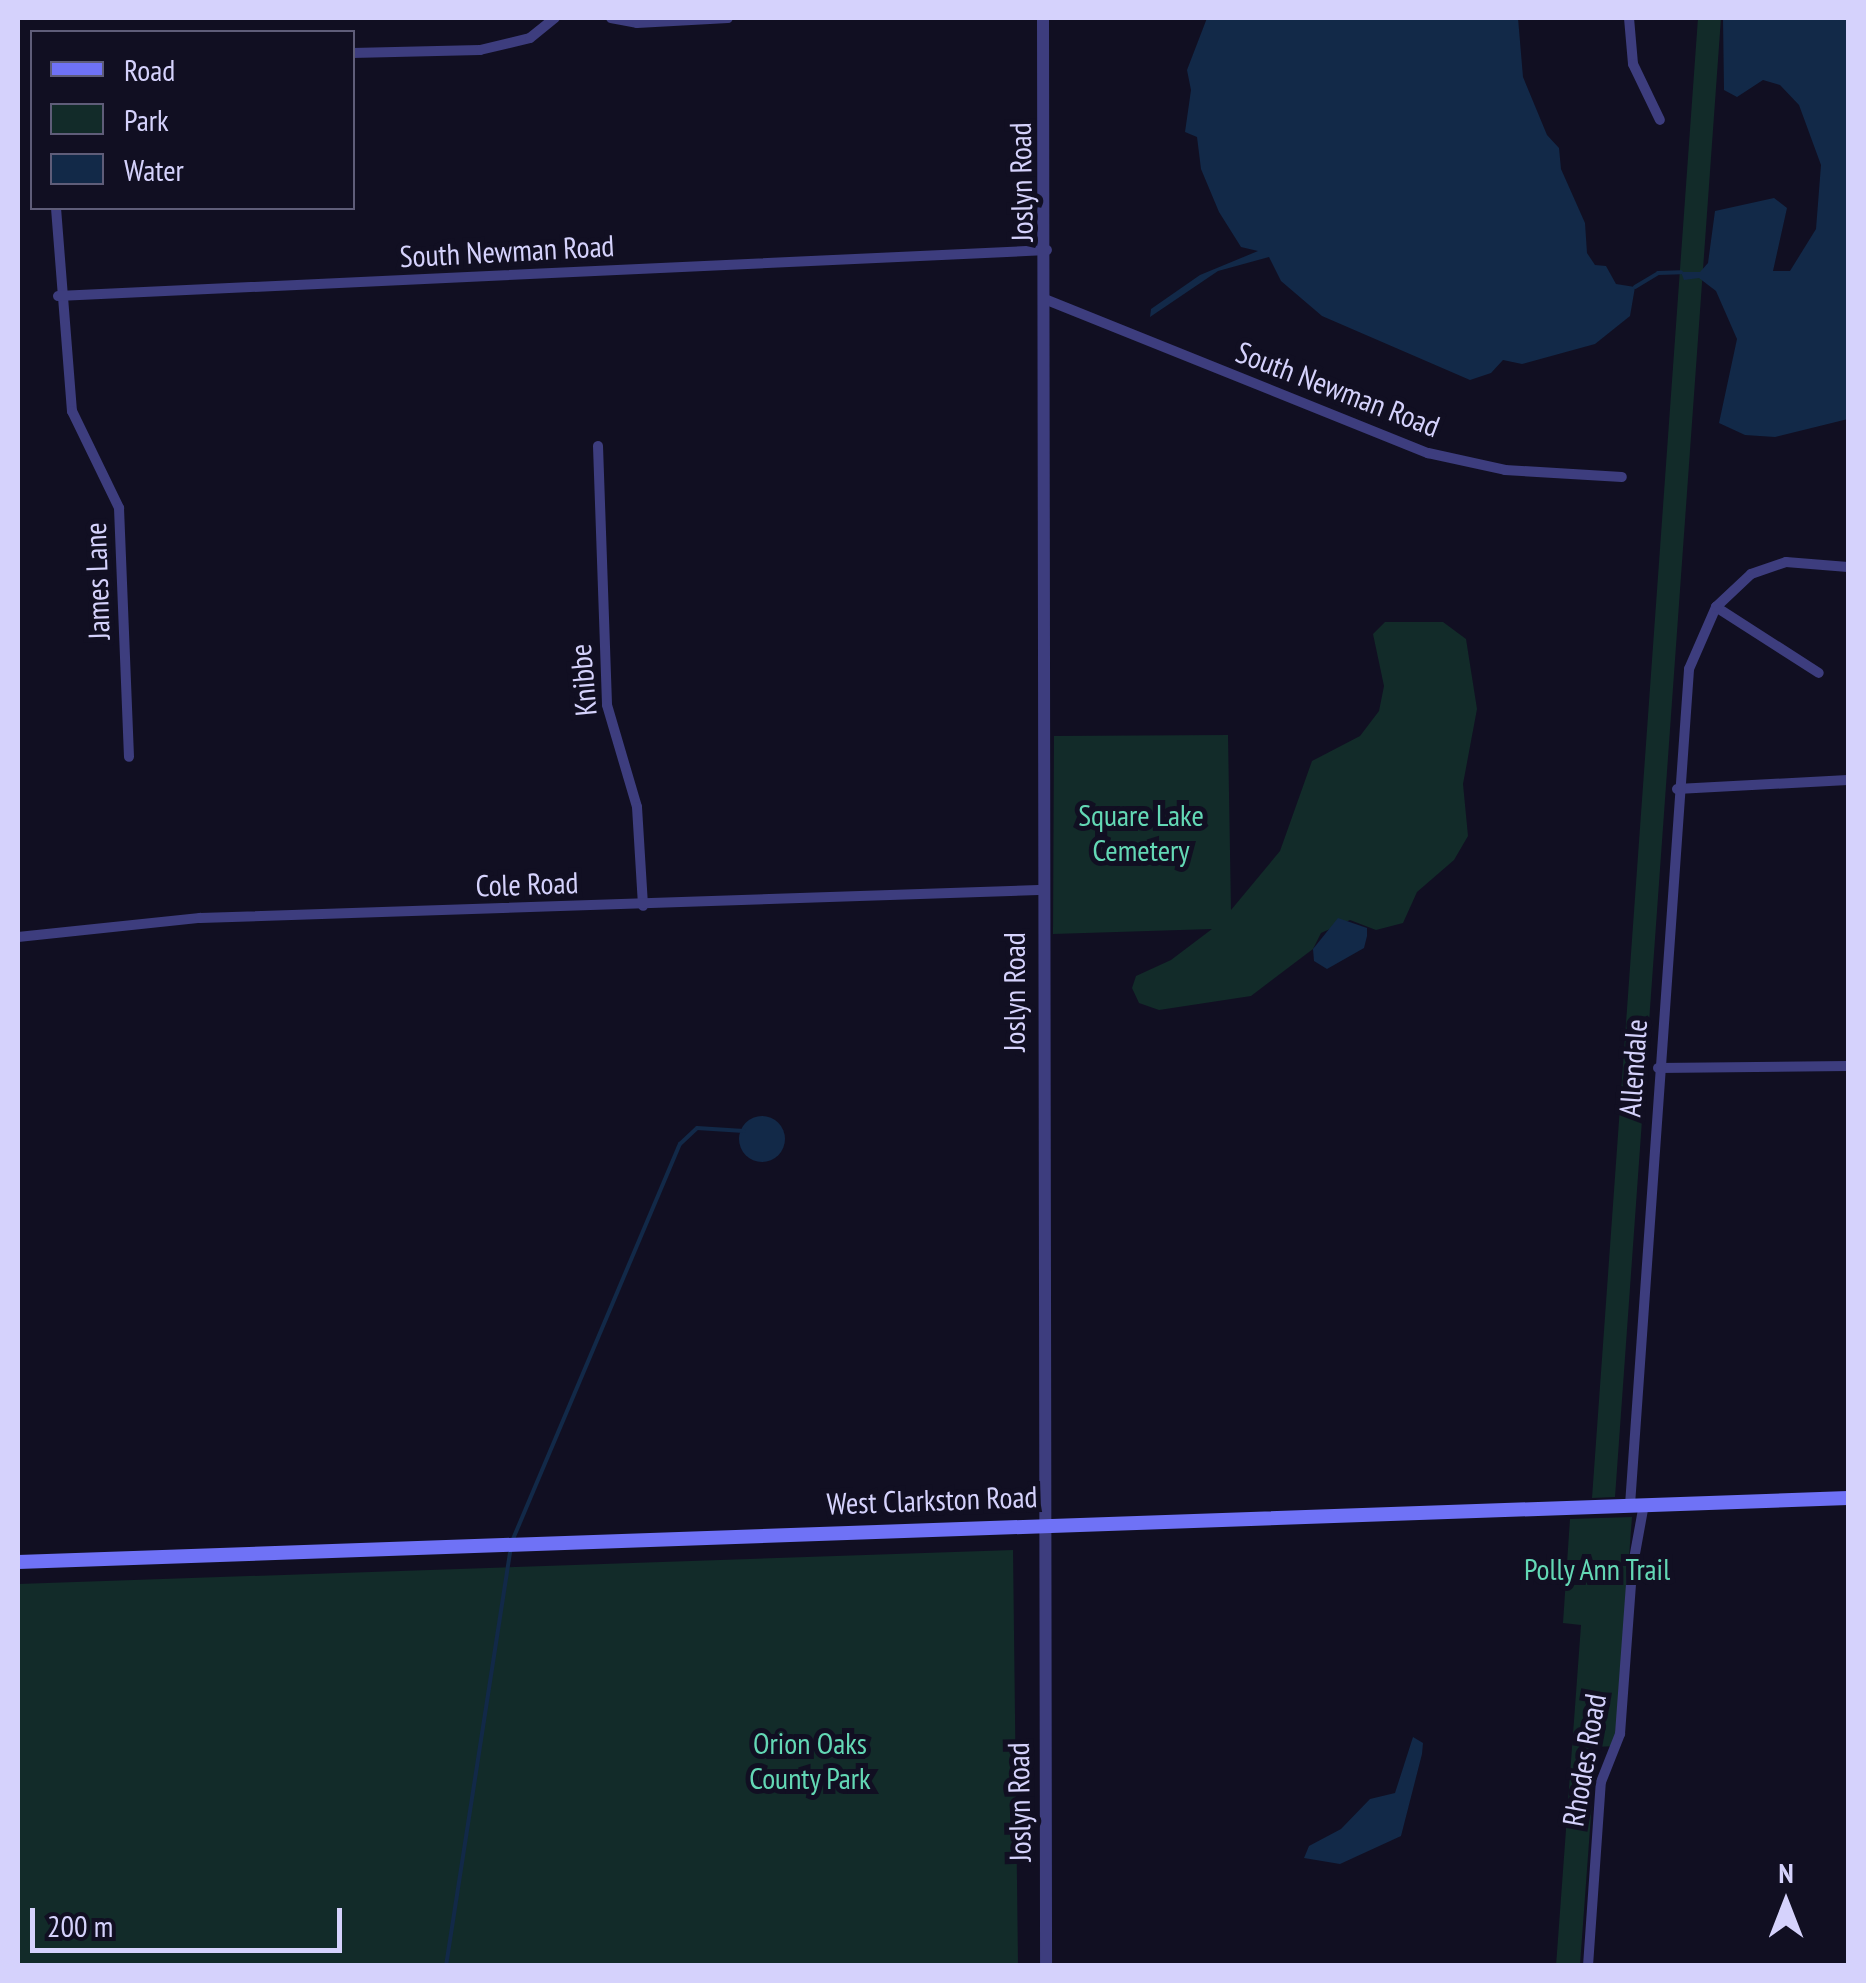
<!DOCTYPE html>
<style>
body{margin:0}
#map{position:relative;width:1866px;height:1983px;overflow:hidden;background:#110f22;font-family:"PT Sans Narrow",sans-serif}
div>[style]{position:absolute}
.green>*{inset:0;background:#122b29}
.water>*{inset:0;background:#122948}
.round{border-radius:50%}
.stream>*{height:4px;margin:-2px;padding:0 2px;transform-origin:2px;border-radius:2px;background:#122948}
.minor>*{height:10px;margin:-5px;padding:0 5px;transform-origin:5px;border-radius:5px;background:#3d3d7e}
.tertiary>*{height:12px;margin:-6px;padding:0 6px;transform-origin:6px;border-radius:6px;background:#3d3d7e}
.secondary>*{height:14px;margin:-7px;padding:0 7px;transform-origin:7px;border-radius:7px;background:#6f72f6}
span{translate:-50% -50%;white-space:nowrap;text-align:center;line-height:1.15;-webkit-text-stroke:10px #110f22;paint-order:stroke}
.street-label{font-size:30px;color:#d5d2fc}
.park-label{font-size:30px;color:#63d8b5}
.frame{position:absolute;inset:0;border:20px solid #d5d2fc;pointer-events:none}
.legend{position:absolute;left:30px;top:30px;width:325px;height:180px;box-sizing:border-box;background:#110f22;border:2px solid #5f5d79;margin:0;padding:12px 18px;list-style:none;font-size:30px;color:#d5d2fc}
.legend li{display:flex;align-items:center;gap:20px;height:50px}
.legend b{width:50px;border:2px solid #5f5d79}
.north{position:absolute;left:1736px;top:1853px;width:100px;height:100px;-webkit-text-stroke:8px #110f22;paint-order:stroke;rotate:0deg;font-size:28px;font-weight:700;line-height:40px;text-align:center;color:#d5d2fc}
.north::after{content:'';display:block;margin:auto;width:35px;height:45px;background:#d5d2fc;clip-path:polygon(50% 0,100% 100%,50% 72%,0 100%)}
.scale{position:absolute;left:30px;top:1908px;width:312px;height:45px;box-sizing:border-box;border:5px solid #d5d2fc;border-top:0;padding-left:12px;font-size:30px;line-height:35px;white-space:nowrap;color:#d5d2fc;-webkit-text-stroke:8px #110f22;paint-order:stroke}
</style>
<div id="map">
<div class="green">
<i style="clip-path:polygon(1698px 18px,1721px 18px,1615px 1497px,1592px 1498px)"></i>
<i style="clip-path:polygon(1385px 622px,1443px 622px,1466px 639px,1477px 709px,1463px 784px,1468px 836px,1454px 860px,1417px 892px,1403px 923px,1376px 930px,1350px 920px,1321px 933px,1313px 949px,1251px 996px,1159px 1010px,1139px 1003px,1132px 988px,1136px 976px,1171px 960px,1212px 929px,1053px 934px,1054px 736px,1228px 735px,1231px 910px,1280px 851px,1312px 761px,1360px 736px,1379px 711px,1384px 686px,1373px 634px)"></i>
<i style="clip-path:polygon(1632px 1517px,1615px 1746px,1596px 1747px,1580px 1965px,1556px 1966px,1581px 1625px,1563px 1623px,1570px 1519px)"></i>
<i style="clip-path:polygon(1013px 1550px,1018px 1965px,18px 1965px,18px 1584px)"></i>
</div>
<div class="water">
<i style="clip-path:polygon(1207px 18px,1518px 18px,1523px 77px,1547px 135px,1559px 148px,1561px 169px,1585px 223px,1587px 253px,1595px 265px,1606px 266px,1616px 284px,1635px 287px,1630px 316px,1595px 344px,1522px 364px,1503px 360px,1491px 373px,1470px 380px,1322px 316px,1281px 281px,1269px 257px,1218px 271px,1150px 317px,1151px 309px,1200px 275px,1258px 251px,1241px 247px,1219px 212px,1201px 169px,1197px 137px,1185px 132px,1191px 90px,1187px 70px)"></i>
<i style="clip-path:polygon(1723px 18px,1848px 18px,1848px 419px,1775px 437px,1745px 435px,1719px 423px,1737px 339px,1716px 291px,1699px 278px,1684px 280px,1681px 272px,1700px 272px,1708px 263px,1715px 211px,1774px 198px,1787px 208px,1773px 271px,1790px 271px,1816px 229px,1821px 165px,1799px 105px,1780px 85px,1763px 80px,1737px 97px,1724px 90px)"></i>
<i style="clip-path:polygon(1338px 918px,1367px 928px,1367px 936px,1364px 948px,1327px 969px,1314px 961px,1313px 949px)"></i>
<i class="round" style="left:739px;top:1116px;width:46px;height:46px"></i>
<i style="clip-path:polygon(1413px 1737px,1423px 1743px,1422px 1754px,1401px 1836px,1340px 1864px,1304px 1858px,1309px 1846px,1341px 1829px,1370px 1799px,1395px 1793px)"></i>
</div>
<div class="stream">
<i style="left:1635px;top:287px;width:27px;rotate:-31deg"></i>
<i style="left:1658px;top:273px;width:23px;rotate:-2deg"></i>
<i style="left:513px;top:1539px;width:429px;rotate:-67.1deg"></i>
<i style="left:680px;top:1144px;width:23px;rotate:-43deg"></i>
<i style="left:697px;top:1128px;width:47px;rotate:3.7deg"></i>
<i style="left:446px;top:1966px;width:423px;rotate:-81.2deg"></i>
</div>
<div class="minor">
<i style="left:611px;top:18px;width:26px;rotate:11deg"></i>
<i style="left:637px;top:23px;width:91px;rotate:-3.1deg"></i>
<i style="left:1629px;top:18px;width:46px;rotate:85deg"></i>
<i style="left:1633px;top:64px;width:62px;rotate:64.3deg"></i>
<i style="left:352px;top:53px;width:128px;rotate:-1.3deg"></i>
<i style="left:480px;top:50px;width:51px;rotate:-13.5deg"></i>
<i style="left:530px;top:38px;width:32px;rotate:-39deg"></i>
<i style="left:56px;top:208px;width:204px;rotate:85.5deg"></i>
<i style="left:72px;top:411px;width:108px;rotate:64.1deg"></i>
<i style="left:119px;top:508px;width:249px;rotate:87.7deg"></i>
<i style="left:58px;top:296px;width:990px;rotate:-2.66deg"></i>
<i style="left:1047px;top:300px;width:411px;rotate:21.9deg"></i>
<i style="left:1428px;top:453px;width:79px;rotate:12.4deg"></i>
<i style="left:1505px;top:470px;width:117px;rotate:3.4deg"></i>
<i style="left:598px;top:446px;width:259px;rotate:88deg"></i>
<i style="left:607px;top:705px;width:106px;rotate:73.6deg"></i>
<i style="left:637px;top:807px;width:99px;rotate:86.5deg"></i>
<i style="left:1716px;top:607px;width:122px;rotate:32.7deg"></i>
<i style="left:1677px;top:789px;width:171px;rotate:-3deg"></i>
<i style="left:18px;top:937px;width:183px;rotate:-6deg"></i>
<i style="left:200px;top:918px;width:839px;rotate:-1.91deg"></i>
<i style="left:1658px;top:1068px;width:190px;rotate:-0.6deg"></i>
<i style="left:1630px;top:1505px;width:838px;rotate:-85.96deg"></i>
<i style="left:1689px;top:669px;width:68px;rotate:-66.5deg"></i>
<i style="left:1716px;top:607px;width:48px;rotate:-43.3deg"></i>
<i style="left:1751px;top:574px;width:37px;rotate:-19deg"></i>
<i style="left:1786px;top:562px;width:62px;rotate:4.6deg"></i>
<i style="left:1588px;top:1966px;width:184px;rotate:-86deg"></i>
<i style="left:1601px;top:1782px;width:52px;rotate:-68.4deg"></i>
<i style="left:1620px;top:1734px;width:164px;rotate:-85.8deg"></i>
<i style="left:1632px;top:1570px;width:67px;rotate:-79.7deg"></i>
</div>
<div class="tertiary">
<i style="left:1043px;top:18px;width:1948px;rotate:89.91deg"></i>
</div>
<div class="secondary">
<i style="left:18px;top:1562px;width:1831px;rotate:-2deg"></i>
</div>
<div class="street-label">
<span style="left:1021px;top:182px;rotate:-91deg">Joslyn Road</span>
<span style="left:507px;top:251px;rotate:-3deg">South Newman Road</span>
<span style="left:1338px;top:389px;rotate:21deg">South Newman Road</span>
<span style="left:97px;top:581px;rotate:-92deg">James Lane</span>
<span style="left:583px;top:680px;rotate:-95deg">Knibbe</span>
<span style="left:527px;top:884px;rotate:-2deg">Cole Road</span>
<span style="left:1014px;top:992px;rotate:-90deg">Joslyn Road</span>
<span style="left:1633px;top:1068px;rotate:-86deg">Allendale</span>
<span style="left:932px;top:1500px;rotate:-2deg">West Clarkston Road</span>
<span style="left:1584px;top:1760px;rotate:-80deg">Rhodes Road</span>
<span style="left:1019px;top:1802px;rotate:-91deg">Joslyn Road</span>
</div>
<div class="park-label">
<span style="left:1141px;top:832px">Square Lake<br>Cemetery</span>
<span style="left:1597px;top:1569px">Polly Ann Trail</span>
<span style="left:810px;top:1760px">Orion Oaks<br>County Park</span>
</div>
<div class="frame"></div>
<ul class="legend">
<li><b style="height:12px;background:#6f72f6"></b>Road</li>
<li><b style="height:28px;background:#122b29"></b>Park</li>
<li><b style="height:28px;background:#122948"></b>Water</li>
</ul>
<div class="north">N</div>
<div class="scale">200 m</div>
</div>
